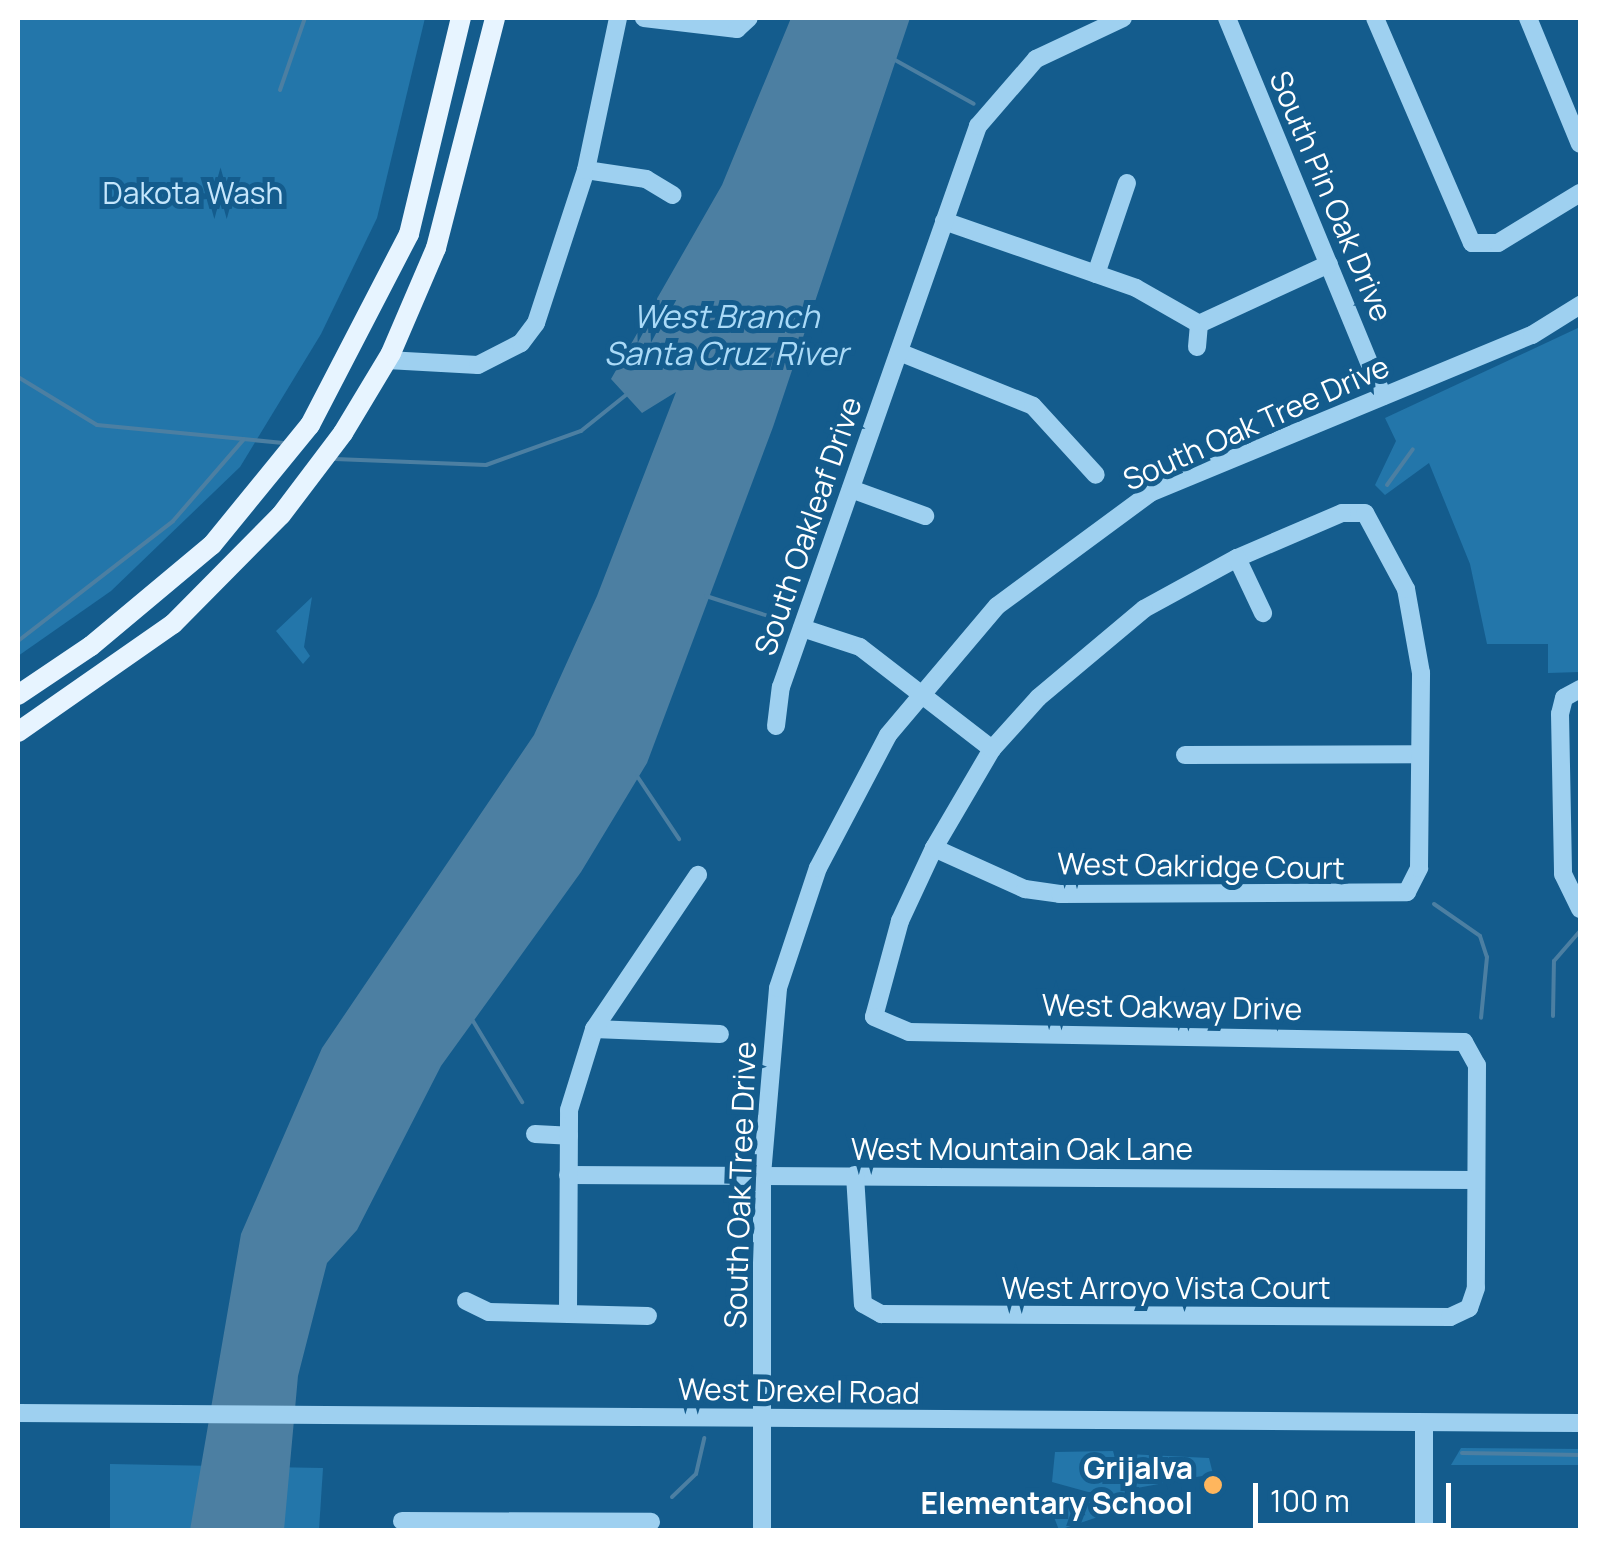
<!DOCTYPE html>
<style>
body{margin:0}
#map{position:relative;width:1598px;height:1548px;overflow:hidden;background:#145c8d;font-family:Manrope,sans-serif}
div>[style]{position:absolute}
.green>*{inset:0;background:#2376aa}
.water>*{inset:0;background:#4c7fa2}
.stream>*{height:4px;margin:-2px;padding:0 2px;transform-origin:2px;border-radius:2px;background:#4c7fa2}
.minor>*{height:18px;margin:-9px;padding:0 9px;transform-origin:9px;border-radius:9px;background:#9ed0f0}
.major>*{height:20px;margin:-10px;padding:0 10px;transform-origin:10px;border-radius:10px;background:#e7f4ff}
.dots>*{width:28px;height:28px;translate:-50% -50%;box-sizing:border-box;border:5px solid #145c8d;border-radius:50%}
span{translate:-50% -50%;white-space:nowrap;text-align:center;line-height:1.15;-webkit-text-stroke:10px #145c8d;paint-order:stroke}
.park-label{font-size:30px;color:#c5e6fc}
.street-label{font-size:30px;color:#fff}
.poi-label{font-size:30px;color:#fff;font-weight:700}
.right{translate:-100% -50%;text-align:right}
.water-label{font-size:32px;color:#aadaf7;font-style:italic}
.frame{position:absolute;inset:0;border:20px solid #fff;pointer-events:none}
.scale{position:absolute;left:1253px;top:1483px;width:198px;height:45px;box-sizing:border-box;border:5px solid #fff;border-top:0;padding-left:12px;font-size:30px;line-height:35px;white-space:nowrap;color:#fff;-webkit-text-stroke:8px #145c8d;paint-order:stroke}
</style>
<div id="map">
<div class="green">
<i style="clip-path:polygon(18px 18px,425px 18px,377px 218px,321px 334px,240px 467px,111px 591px,18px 656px)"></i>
<i style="clip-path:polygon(1580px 327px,1580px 672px,1548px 673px,1548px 644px,1487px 644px,1470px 564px,1429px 463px,1385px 495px,1375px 485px,1396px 441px,1385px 418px)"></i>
<i style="clip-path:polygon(312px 597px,304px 647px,310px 656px,303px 664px,276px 631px)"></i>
<i style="clip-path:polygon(1461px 1448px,1580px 1449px,1580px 1465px,1451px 1465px)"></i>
<i style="clip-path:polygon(1113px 1451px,1128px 1503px,1052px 1482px,1055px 1452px)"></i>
<i style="clip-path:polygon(1127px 1454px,1209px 1458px,1213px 1474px,1137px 1488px)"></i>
<i style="clip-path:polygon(110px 1464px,323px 1468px,319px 1530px,110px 1530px)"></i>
<i style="clip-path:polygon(1062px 1493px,1118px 1506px,1119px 1510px,1059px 1530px,1052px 1512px)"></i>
</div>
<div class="water">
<i style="clip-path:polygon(791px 18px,910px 18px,773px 427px,647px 763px,581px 872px,441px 1066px,357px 1230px,327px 1263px,298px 1376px,284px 1530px,190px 1530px,241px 1234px,322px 1048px,534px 735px,597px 596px,676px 392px,642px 413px,611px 379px,722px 185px)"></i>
</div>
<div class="stream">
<i style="left:895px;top:60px;width:90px;rotate:29.1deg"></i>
<i style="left:280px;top:90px;width:76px;rotate:-70.9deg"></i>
<i style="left:18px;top:377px;width:92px;rotate:31.3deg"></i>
<i style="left:97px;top:425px;width:187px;rotate:5.5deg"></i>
<i style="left:335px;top:459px;width:151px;rotate:2.3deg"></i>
<i style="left:486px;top:465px;width:101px;rotate:-19.7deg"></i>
<i style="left:581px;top:431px;width:58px;rotate:-38.7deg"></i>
<i style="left:1387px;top:485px;width:44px;rotate:-54.2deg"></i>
<i style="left:706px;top:596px;width:85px;rotate:17.8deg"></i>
<i style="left:18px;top:641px;width:196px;rotate:-37.7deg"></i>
<i style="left:173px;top:521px;width:108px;rotate:-49.1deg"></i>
<i style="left:637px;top:776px;width:76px;rotate:56.3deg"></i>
<i style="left:1434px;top:904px;width:56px;rotate:34.8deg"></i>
<i style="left:1480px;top:936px;width:22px;rotate:72deg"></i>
<i style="left:1487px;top:957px;width:61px;rotate:95.6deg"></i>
<i style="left:1553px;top:1016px;width:55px;rotate:-89deg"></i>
<i style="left:1554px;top:961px;width:40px;rotate:-49deg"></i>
<i style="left:473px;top:1021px;width:95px;rotate:58.8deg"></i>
<i style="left:1462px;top:1453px;width:118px;rotate:1deg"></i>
<i style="left:672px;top:1497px;width:33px;rotate:-44deg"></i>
<i style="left:696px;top:1474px;width:37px;rotate:-77deg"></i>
</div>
<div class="minor">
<i style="left:644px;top:18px;width:94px;rotate:6.7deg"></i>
<i style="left:737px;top:29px;width:16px;rotate:-43deg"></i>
<i style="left:1227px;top:18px;width:409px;rotate:67.6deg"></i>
<i style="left:1375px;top:18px;width:245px;rotate:66.7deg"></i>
<i style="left:1472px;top:243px;width:26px"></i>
<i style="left:1498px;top:243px;width:96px;rotate:-31.4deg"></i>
<i style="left:1528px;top:18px;width:136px;rotate:67.6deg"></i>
<i style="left:586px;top:170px;width:61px;rotate:8.5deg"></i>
<i style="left:646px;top:179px;width:31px;rotate:31deg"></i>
<i style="left:944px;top:221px;width:203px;rotate:19.2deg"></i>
<i style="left:1136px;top:288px;width:73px;rotate:29.7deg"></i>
<i style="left:1199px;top:324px;width:143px;rotate:-24.8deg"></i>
<i style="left:1096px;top:274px;width:96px;rotate:-71.2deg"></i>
<i style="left:1197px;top:347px;width:23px;rotate:-85deg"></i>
<i style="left:899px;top:352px;width:144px;rotate:21.9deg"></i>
<i style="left:1033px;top:406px;width:93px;rotate:47.6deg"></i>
<i style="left:387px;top:360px;width:91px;rotate:3.1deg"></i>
<i style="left:478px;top:365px;width:48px;rotate:-27.1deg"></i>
<i style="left:521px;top:343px;width:25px;rotate:-53deg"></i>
<i style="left:536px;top:323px;width:161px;rotate:-71.9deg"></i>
<i style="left:586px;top:170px;width:155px;rotate:-78.1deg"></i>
<i style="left:851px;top:489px;width:79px;rotate:20deg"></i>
<i style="left:1365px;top:513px;width:23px;rotate:180deg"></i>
<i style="left:1342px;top:513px;width:114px;rotate:156.8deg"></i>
<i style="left:1237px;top:558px;width:106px;rotate:151.3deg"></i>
<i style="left:1144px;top:609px;width:138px;rotate:140deg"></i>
<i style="left:1038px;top:698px;width:69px;rotate:132deg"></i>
<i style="left:992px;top:749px;width:115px;rotate:120.4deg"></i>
<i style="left:934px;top:848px;width:81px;rotate:115deg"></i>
<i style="left:900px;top:921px;width:99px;rotate:105.2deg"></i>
<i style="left:874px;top:1017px;width:38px;rotate:23deg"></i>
<i style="left:909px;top:1032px;width:555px;rotate:1.03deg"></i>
<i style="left:1464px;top:1042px;width:26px;rotate:61deg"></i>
<i style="left:1477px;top:1065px;width:223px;rotate:90.3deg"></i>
<i style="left:1476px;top:1288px;width:21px;rotate:109deg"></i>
<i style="left:1237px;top:558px;width:61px;rotate:64.7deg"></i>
<i style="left:802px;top:628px;width:61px;rotate:18.1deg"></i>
<i style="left:860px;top:647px;width:167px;rotate:37.7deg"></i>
<i style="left:1580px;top:689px;width:18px;rotate:151deg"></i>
<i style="left:1564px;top:698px;width:16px;rotate:104deg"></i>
<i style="left:1560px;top:714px;width:160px;rotate:88.9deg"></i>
<i style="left:1563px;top:874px;width:39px;rotate:64deg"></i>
<i style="left:776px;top:726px;width:39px;rotate:-83deg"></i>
<i style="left:781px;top:687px;width:595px;rotate:-70.65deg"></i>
<i style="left:978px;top:126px;width:89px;rotate:-49.1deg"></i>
<i style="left:1036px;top:59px;width:96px;rotate:-25.2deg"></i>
<i style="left:1185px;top:755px;width:234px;rotate:-0.2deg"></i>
<i style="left:934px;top:848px;width:100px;rotate:24.3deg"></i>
<i style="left:1025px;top:889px;width:35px;rotate:8deg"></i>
<i style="left:1060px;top:894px;width:347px;rotate:-0.3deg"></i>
<i style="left:1407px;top:892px;width:27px;rotate:-63deg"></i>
<i style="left:1419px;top:868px;width:195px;rotate:-89.4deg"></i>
<i style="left:1421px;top:673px;width:85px;rotate:-100.1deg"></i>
<i style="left:1406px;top:589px;width:86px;rotate:-118.3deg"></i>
<i style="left:594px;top:1029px;width:126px;rotate:2.3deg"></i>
<i style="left:535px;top:1134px;width:34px;rotate:3deg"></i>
<i style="left:568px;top:1175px;width:908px;rotate:0.32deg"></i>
<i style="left:855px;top:1175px;width:129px;rotate:86.5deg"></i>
<i style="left:466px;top:1301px;width:25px;rotate:26deg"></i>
<i style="left:489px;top:1312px;width:159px;rotate:1.4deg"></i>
<i style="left:863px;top:1304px;width:21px;rotate:29deg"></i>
<i style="left:881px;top:1314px;width:569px;rotate:0.3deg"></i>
<i style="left:1450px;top:1317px;width:21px;rotate:-25deg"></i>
<i style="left:568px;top:1312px;width:202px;rotate:-89.7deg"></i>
<i style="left:569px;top:1110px;width:85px;rotate:-72.8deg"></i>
<i style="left:594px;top:1029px;width:186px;rotate:-56deg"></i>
<i style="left:18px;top:1413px;width:1562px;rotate:0.37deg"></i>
<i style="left:1424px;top:1425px;width:105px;rotate:90deg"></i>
<i style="left:402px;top:1521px;width:249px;rotate:0.2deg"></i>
<i style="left:762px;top:1530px;width:355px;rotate:-90deg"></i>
<i style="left:762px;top:1175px;width:188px;rotate:-85.1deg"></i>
<i style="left:778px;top:988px;width:126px;rotate:-71.6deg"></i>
<i style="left:818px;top:868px;width:150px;rotate:-62.2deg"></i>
<i style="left:888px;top:735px;width:169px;rotate:-49.8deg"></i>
<i style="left:997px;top:606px;width:190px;rotate:-36.4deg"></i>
<i style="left:1150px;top:493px;width:413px;rotate:-22.5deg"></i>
<i style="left:1532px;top:335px;width:57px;rotate:-32deg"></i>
</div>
<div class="major">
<i style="left:18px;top:695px;width:88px;rotate:-33.9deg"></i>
<i style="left:91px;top:646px;width:158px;rotate:-39.9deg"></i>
<i style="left:212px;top:545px;width:155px;rotate:-50.8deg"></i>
<i style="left:310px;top:425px;width:215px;rotate:-62.6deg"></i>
<i style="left:409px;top:234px;width:222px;rotate:-76.5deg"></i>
<i style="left:18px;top:732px;width:189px;rotate:-34.9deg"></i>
<i style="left:173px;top:624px;width:153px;rotate:-45.3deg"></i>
<i style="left:281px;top:515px;width:103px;rotate:-52.9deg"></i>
<i style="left:343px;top:433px;width:93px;rotate:-59deg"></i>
<i style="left:391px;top:353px;width:114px;rotate:-66.8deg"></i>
<i style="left:436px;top:248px;width:237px;rotate:-75.6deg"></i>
</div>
<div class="dots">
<i style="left:1213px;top:1485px;background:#ffb65d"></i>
</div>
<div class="park-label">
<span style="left:193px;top:193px">Dakota Wash</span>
</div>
<div class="street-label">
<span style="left:1331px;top:196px;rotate:67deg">South Pin Oak Drive</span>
<span style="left:1256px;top:423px;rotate:-24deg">South Oak Tree Drive</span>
<span style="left:808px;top:526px;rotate:-71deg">South Oakleaf Drive</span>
<span style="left:1201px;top:866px;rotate:1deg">West Oakridge Court</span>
<span style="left:1172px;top:1007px;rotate:1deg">West Oakway Drive</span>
<span style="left:1022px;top:1149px">West Mountain Oak Lane</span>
<span style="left:740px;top:1185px;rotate:-88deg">South Oak Tree Drive</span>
<span style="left:1166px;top:1288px">West Arroyo Vista Court</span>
<span style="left:799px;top:1391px;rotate:1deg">West Drexel Road</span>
</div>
<div class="poi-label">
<span class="right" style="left:1193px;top:1485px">Grijalva<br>Elementary School</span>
</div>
<div class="water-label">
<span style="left:726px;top:335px">West Branch<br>Santa Cruz River</span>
</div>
<div class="frame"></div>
<div class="scale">100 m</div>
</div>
